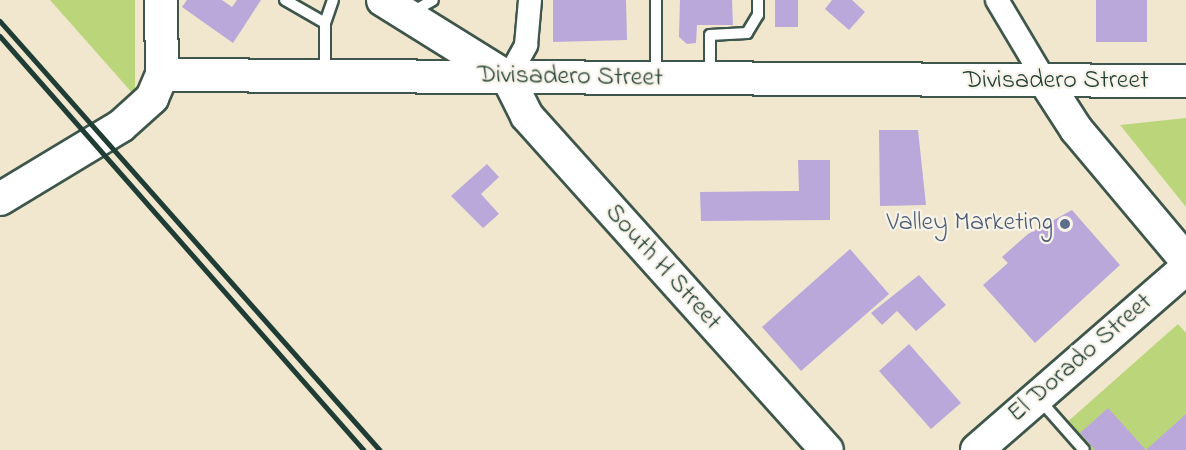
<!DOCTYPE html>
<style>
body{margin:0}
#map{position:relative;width:1186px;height:450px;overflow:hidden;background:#f1e7ce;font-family:"Indie Flower",sans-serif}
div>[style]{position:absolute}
.green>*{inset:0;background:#bbd57a}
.building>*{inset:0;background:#baa8da}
.roads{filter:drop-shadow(2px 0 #3e564b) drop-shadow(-2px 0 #3e564b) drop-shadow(0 2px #3e564b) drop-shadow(0 -2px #3e564b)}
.lane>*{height:10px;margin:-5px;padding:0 5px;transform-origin:5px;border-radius:5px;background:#fff}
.street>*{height:22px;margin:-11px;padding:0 11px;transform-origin:11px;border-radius:11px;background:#fff}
.secondary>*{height:32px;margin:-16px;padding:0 16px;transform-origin:16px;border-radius:16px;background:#fff}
.rail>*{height:4.5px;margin:-2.25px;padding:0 2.25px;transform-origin:2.25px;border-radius:2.25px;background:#1f3d34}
.dots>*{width:16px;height:16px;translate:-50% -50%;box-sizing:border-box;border:3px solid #f7f3e8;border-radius:50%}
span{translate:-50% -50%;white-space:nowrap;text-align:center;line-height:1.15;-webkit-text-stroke:4.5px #f7f3e8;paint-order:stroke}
.street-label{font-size:26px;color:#1f3d34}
.service-label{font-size:26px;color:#4e5e75}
.right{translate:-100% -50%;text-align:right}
</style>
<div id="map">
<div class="green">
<i style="clip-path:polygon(50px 0,135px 0,135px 96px)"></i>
<i style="clip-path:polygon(1186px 118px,1186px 207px,1120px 125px)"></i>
<i style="clip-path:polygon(1178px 324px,1186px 333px,1186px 450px,1088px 450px,1065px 424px)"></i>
</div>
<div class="building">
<i style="clip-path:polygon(187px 0,222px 0,232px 7px,237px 0,261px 0,233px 43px,182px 7px)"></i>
<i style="clip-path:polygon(553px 0,626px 0,627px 40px,553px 42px)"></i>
<i style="clip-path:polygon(680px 0,732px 0,733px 25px,697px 25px,696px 43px,687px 44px,679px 37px)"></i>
<i style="clip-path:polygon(775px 0,798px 0,798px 27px,775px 27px)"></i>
<i style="clip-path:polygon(832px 0,852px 0,865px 12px,849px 30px,825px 9px)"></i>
<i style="clip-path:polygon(1096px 0,1147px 0,1147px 42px,1096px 42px)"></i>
<i style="clip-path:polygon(879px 130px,918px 130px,926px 205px,880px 206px)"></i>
<i style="clip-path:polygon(798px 160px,830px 160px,830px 220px,701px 221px,700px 192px,799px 191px)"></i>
<i style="clip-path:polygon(487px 164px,499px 177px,481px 194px,499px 214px,483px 228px,451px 196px)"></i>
<i style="clip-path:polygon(1072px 210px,1120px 265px,1035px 343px,983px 285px,1008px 263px,1002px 257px,1028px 234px)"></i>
<i style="clip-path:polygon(850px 249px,889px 294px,801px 371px,762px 327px)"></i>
<i style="clip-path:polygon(919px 275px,946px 305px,916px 331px,897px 311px,882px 325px,871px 313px)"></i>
<i style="clip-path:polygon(909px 344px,961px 403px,931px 429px,879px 371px)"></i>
<i style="clip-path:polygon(1108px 408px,1146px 450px,1186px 414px,1186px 450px,1095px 450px,1080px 433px)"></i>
</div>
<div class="roads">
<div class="lane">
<i style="left:285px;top:0;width:46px;rotate:29.9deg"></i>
<i style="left:325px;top:23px;width:24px;rotate:-71deg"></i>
<i style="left:656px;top:0;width:76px;rotate:90deg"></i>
<i style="left:410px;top:13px;width:26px;rotate:-29deg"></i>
<i style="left:325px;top:23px;width:51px;rotate:90deg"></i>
<i style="left:710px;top:76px;width:41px;rotate:-90deg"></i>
<i style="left:710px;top:35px;width:37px;rotate:-3deg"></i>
<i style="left:747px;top:33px;width:21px;rotate:-59deg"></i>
<i style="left:758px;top:15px;width:15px;rotate:-90deg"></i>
<i style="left:1038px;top:398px;width:69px;rotate:48.5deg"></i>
</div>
<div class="street">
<i style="left:997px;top:0;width:98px;rotate:59.2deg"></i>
<i style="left:508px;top:78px;width:38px;rotate:-61deg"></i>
<i style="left:526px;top:45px;width:45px;rotate:-84.9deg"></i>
</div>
<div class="secondary">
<i style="left:383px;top:0;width:144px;rotate:31.9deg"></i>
<i style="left:162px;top:75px;width:1024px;rotate:0.34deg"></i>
<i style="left:508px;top:78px;width:42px;rotate:63.4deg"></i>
<i style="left:527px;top:116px;width:449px;rotate:48.1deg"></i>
<i style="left:1047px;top:84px;width:54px;rotate:57.2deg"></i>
<i style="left:1076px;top:129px;width:171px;rotate:50deg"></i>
<i style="left:0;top:199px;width:141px;rotate:-31.1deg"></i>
<i style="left:121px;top:126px;width:42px;rotate:-42.1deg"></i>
<i style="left:152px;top:98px;width:25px;rotate:-67deg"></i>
<i style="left:162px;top:75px;width:75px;rotate:-90.8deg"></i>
<i style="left:977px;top:450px;width:277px;rotate:-41deg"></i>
</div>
</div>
<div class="rail">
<i style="left:0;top:21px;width:573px;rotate:48.47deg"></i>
<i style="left:0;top:36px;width:551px;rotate:48.68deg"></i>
</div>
<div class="dots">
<i style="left:1065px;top:224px;background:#5c6f8a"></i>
</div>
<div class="street-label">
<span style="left:570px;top:78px;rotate:1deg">Divisadero Street</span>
<span style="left:1056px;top:82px">Divisadero Street</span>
<span style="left:662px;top:268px;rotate:48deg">South H Street</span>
<span style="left:1081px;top:359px;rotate:-41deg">El Dorado Street</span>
</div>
<div class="service-label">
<span class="right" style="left:1053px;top:224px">Valley Marketing</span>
</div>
</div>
